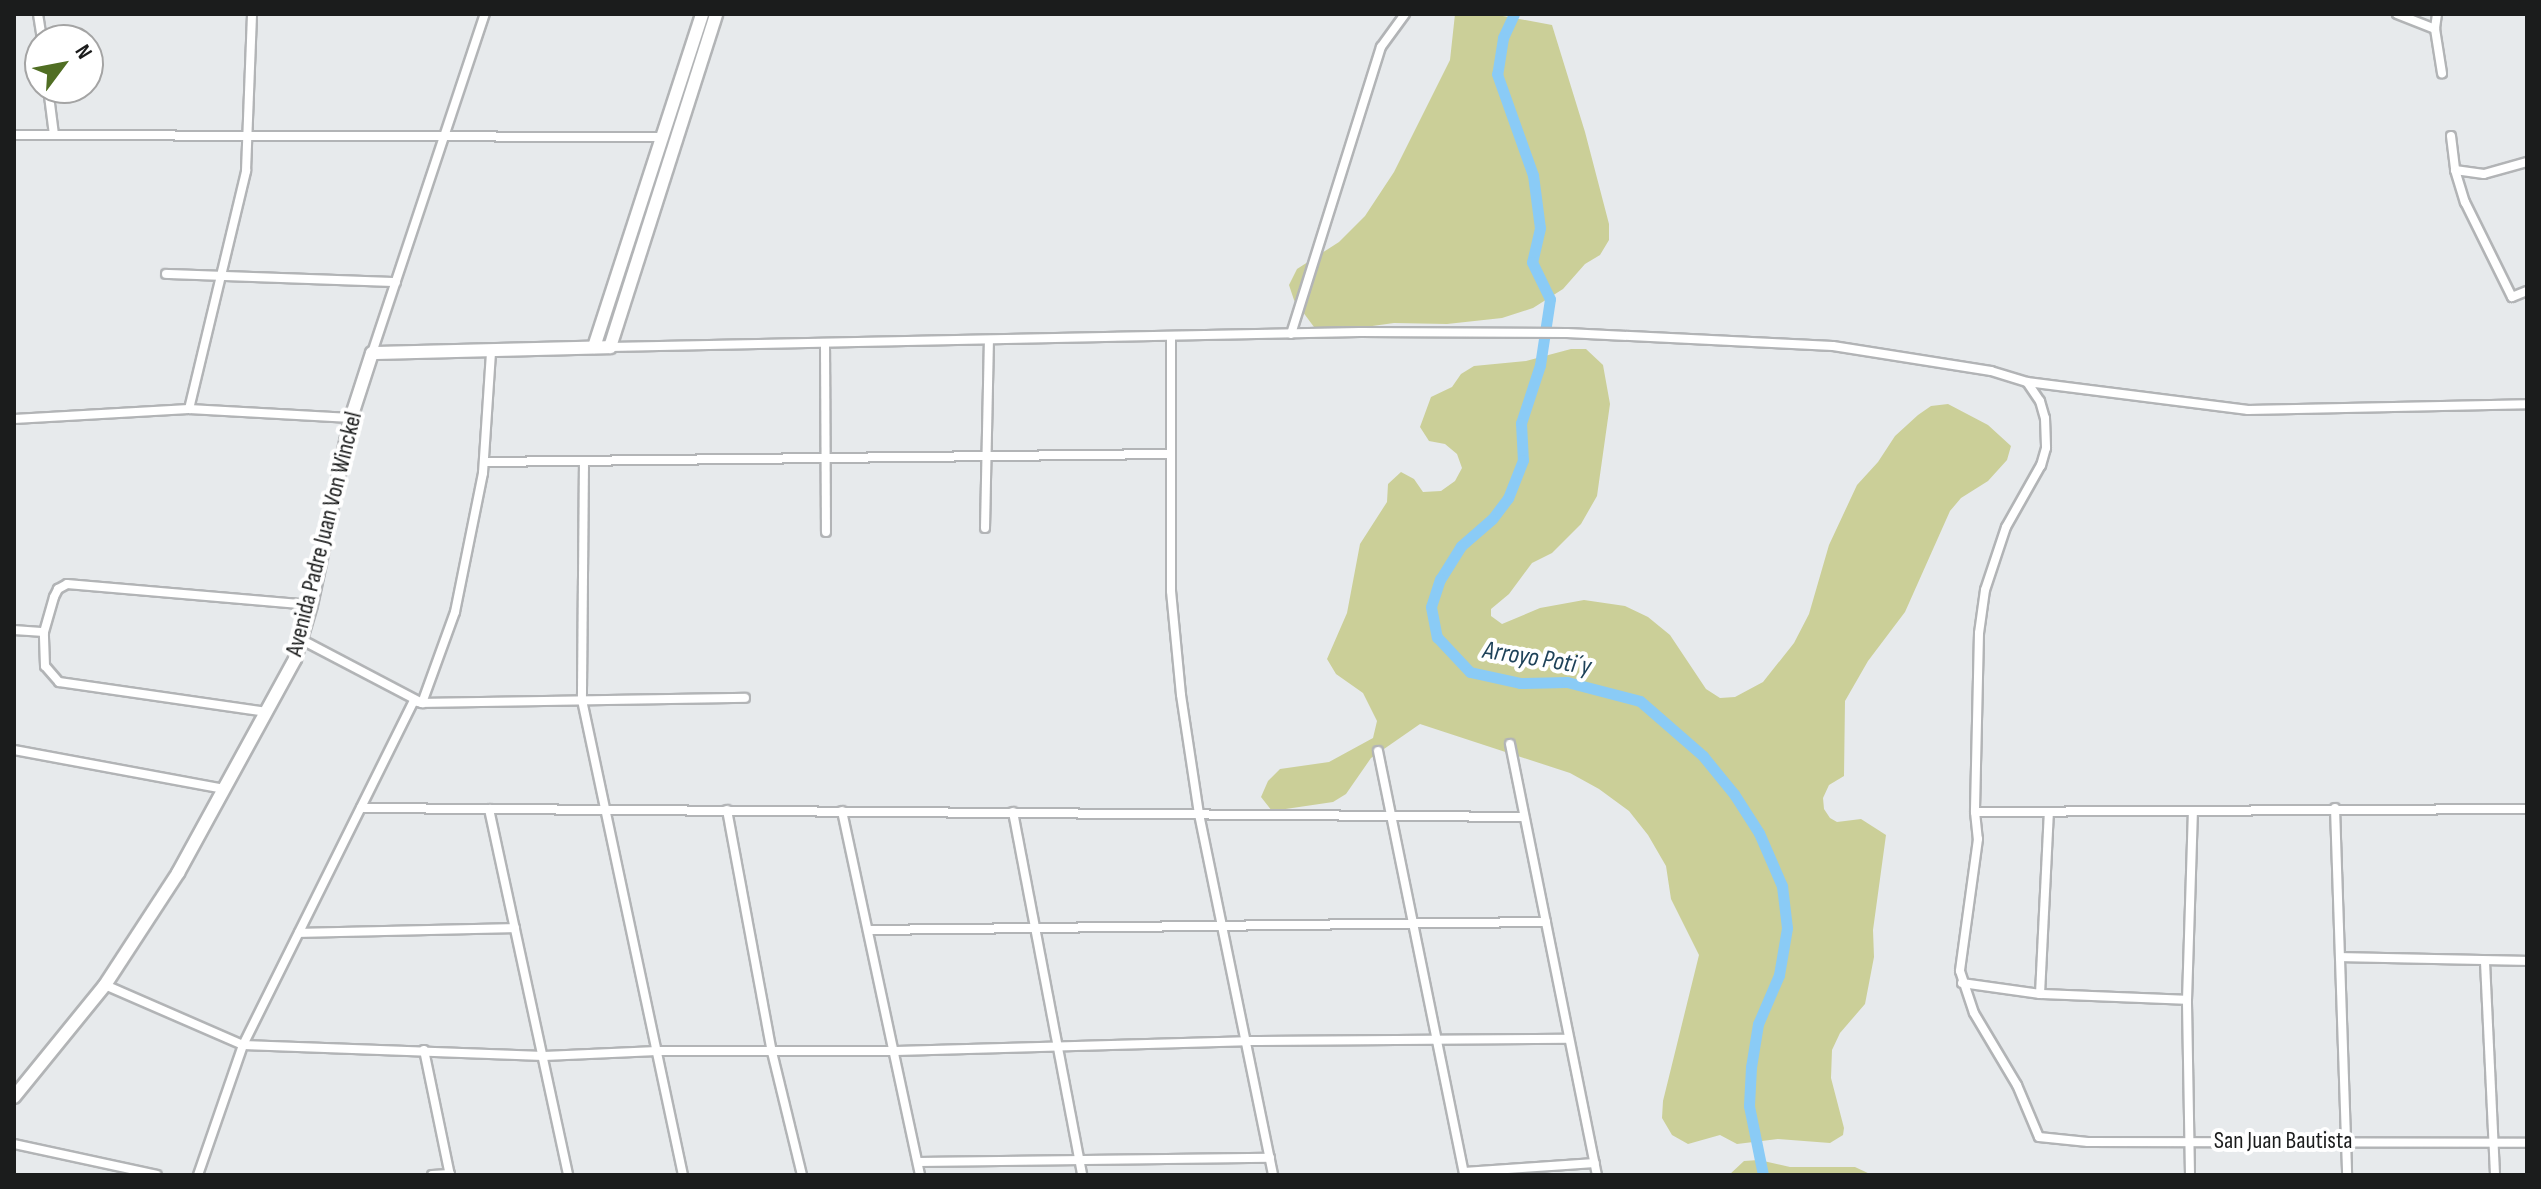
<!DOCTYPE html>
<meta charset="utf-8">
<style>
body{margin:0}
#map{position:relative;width:2541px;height:1189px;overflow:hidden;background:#e7eaec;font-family:"Sofia Sans Condensed",sans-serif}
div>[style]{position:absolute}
.green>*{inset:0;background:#cbcf98}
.canal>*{height:11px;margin:-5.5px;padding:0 5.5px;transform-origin:5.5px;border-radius:5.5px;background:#8acbf6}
.roads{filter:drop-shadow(2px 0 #b2b4b6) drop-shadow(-2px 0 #b2b4b6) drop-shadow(0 2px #b2b4b6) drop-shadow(0 -2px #b2b4b6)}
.minor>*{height:8px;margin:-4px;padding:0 4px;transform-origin:4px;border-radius:4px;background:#fff}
.secondary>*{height:12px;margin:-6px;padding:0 6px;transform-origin:6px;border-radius:6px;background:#fff}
span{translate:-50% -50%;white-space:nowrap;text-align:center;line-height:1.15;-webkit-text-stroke:8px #fff;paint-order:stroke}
.street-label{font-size:24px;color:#1b1c1c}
.water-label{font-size:26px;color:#1e4259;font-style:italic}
.frame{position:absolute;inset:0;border:16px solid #1b1c1c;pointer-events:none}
.north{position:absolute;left:24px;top:24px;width:80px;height:80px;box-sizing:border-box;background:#fff;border:2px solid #a4a4a4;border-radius:50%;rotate:58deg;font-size:22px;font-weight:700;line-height:32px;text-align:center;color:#1b1c1c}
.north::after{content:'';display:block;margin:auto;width:28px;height:36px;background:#506e23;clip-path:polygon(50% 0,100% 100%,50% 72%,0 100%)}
</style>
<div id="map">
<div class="green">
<i style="clip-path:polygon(1455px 14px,1492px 14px,1552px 25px,1585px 132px,1609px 224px,1609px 240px,1600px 255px,1585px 264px,1563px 289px,1533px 308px,1502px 318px,1447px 324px,1394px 323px,1329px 332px,1314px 327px,1294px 300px,1289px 285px,1297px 269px,1339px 242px,1365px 216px,1394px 172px,1450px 60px)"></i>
<i style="clip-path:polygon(1571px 349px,1586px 349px,1603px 365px,1610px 404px,1597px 496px,1581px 524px,1552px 553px,1532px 563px,1509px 594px,1491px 609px,1491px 616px,1502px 624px,1540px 608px,1584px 600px,1625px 606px,1648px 617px,1670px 635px,1706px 689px,1720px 698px,1735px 697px,1763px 682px,1794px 643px,1809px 614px,1829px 545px,1857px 485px,1878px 462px,1895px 436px,1918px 415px,1931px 406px,1948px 404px,1988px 425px,2011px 446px,2007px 460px,1988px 481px,1961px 498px,1950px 511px,1905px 612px,1868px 661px,1845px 701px,1844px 776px,1829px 785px,1823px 798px,1824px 809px,1830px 818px,1837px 822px,1861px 819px,1886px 835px,1873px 930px,1874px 957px,1865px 1004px,1840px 1033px,1832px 1050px,1831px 1078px,1844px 1128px,1843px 1135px,1830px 1143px,1778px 1139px,1737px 1144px,1720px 1135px,1688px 1144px,1672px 1135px,1662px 1118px,1663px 1101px,1699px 955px,1671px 899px,1666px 866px,1648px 835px,1629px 811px,1599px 789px,1570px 773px,1420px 724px,1371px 758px,1346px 794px,1333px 802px,1272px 811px,1261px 797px,1268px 781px,1280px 769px,1329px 762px,1373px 738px,1377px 721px,1363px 693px,1336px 674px,1327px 659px,1347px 613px,1360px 544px,1387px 502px,1388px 484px,1401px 472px,1414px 479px,1423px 492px,1441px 491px,1455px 481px,1462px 468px,1457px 454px,1445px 444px,1429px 441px,1420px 427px,1431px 397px,1452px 387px,1461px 374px,1474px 366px,1526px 361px)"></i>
<i style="clip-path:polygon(1759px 1160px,1790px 1167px,1855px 1167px,1872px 1175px,1729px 1175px,1744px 1161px)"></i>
</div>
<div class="canal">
<i style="left:1514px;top:14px;width:26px;rotate:115deg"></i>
<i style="left:1503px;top:38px;width:36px;rotate:99deg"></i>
<i style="left:1497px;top:74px;width:107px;rotate:70.4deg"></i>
<i style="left:1533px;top:175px;width:53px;rotate:82.5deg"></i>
<i style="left:1540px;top:228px;width:35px;rotate:103deg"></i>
<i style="left:1532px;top:262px;width:41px;rotate:64.1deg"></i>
<i style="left:1550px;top:299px;width:67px;rotate:98.6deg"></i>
<i style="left:1540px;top:365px;width:61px;rotate:108.1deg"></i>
<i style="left:1521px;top:423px;width:37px;rotate:87deg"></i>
<i style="left:1523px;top:460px;width:41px;rotate:111.5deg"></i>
<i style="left:1508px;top:498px;width:26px;rotate:127deg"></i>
<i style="left:1492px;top:519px;width:41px;rotate:138.9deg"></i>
<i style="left:1461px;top:546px;width:39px;rotate:122deg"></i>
<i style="left:1440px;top:579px;width:29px;rotate:108deg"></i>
<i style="left:1431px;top:607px;width:31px;rotate:79deg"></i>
<i style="left:1437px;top:637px;width:48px;rotate:46.7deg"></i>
<i style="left:1470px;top:672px;width:51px;rotate:12.4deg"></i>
<i style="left:1520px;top:683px;width:47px;rotate:-1.2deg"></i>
<i style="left:1567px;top:682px;width:75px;rotate:14.6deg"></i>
<i style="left:1640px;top:701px;width:84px;rotate:41.1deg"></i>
<i style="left:1703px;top:756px;width:49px;rotate:50.8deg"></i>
<i style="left:1734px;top:794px;width:46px;rotate:57.3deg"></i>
<i style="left:1759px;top:833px;width:58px;rotate:66.5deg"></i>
<i style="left:1782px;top:886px;width:42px;rotate:83.2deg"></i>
<i style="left:1787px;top:928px;width:48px;rotate:99.7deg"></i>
<i style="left:1779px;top:975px;width:53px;rotate:113.2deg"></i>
<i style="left:1758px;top:1024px;width:44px;rotate:99.2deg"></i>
<i style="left:1751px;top:1067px;width:39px;rotate:93deg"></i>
<i style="left:1749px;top:1106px;width:70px;rotate:78.5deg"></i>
</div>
<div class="roads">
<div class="minor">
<i style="left:38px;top:14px;width:26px;rotate:81deg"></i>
<i style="left:2397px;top:14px;width:41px;rotate:21.5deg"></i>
<i style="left:2437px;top:14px;width:15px;rotate:98deg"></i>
<i style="left:2435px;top:29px;width:45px;rotate:81deg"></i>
<i style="left:48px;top:88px;width:47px;rotate:82.7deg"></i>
<i style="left:14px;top:135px;width:648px;rotate:0.18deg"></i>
<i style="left:2451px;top:136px;width:34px;rotate:83deg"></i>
<i style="left:2455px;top:170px;width:34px;rotate:73deg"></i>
<i style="left:2465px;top:202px;width:106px;rotate:63.7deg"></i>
<i style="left:2512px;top:297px;width:16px;rotate:-22deg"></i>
<i style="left:2455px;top:170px;width:29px;rotate:8deg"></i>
<i style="left:2484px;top:174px;width:45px;rotate:-15.6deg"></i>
<i style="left:166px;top:274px;width:230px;rotate:2deg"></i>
<i style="left:1291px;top:334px;width:301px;rotate:-72.6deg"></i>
<i style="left:1381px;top:47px;width:41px;rotate:-54deg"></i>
<i style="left:1171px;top:336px;width:255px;rotate:90deg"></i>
<i style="left:1171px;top:591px;width:104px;rotate:84.5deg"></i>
<i style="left:1181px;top:695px;width:120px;rotate:81.4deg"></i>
<i style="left:1199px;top:814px;width:369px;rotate:78.4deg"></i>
<i style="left:825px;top:344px;width:188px;rotate:89.7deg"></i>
<i style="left:610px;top:347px;width:750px;rotate:-1.15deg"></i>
<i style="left:1360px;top:332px;width:207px;rotate:0.3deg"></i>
<i style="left:1567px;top:333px;width:266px;rotate:2.8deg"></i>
<i style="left:1833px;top:346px;width:160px;rotate:9deg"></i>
<i style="left:1991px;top:371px;width:38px;rotate:17deg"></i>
<i style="left:2027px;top:382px;width:23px;rotate:56deg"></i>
<i style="left:2040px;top:401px;width:18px;rotate:74deg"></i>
<i style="left:2045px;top:418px;width:30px;rotate:88deg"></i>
<i style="left:2046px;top:448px;width:18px;rotate:106deg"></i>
<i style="left:2041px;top:465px;width:71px;rotate:119.4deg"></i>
<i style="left:2006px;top:527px;width:66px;rotate:108.4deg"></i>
<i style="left:1985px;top:590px;width:43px;rotate:97.9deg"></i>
<i style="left:1979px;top:633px;width:179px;rotate:91.3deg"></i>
<i style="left:1975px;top:812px;width:27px;rotate:84deg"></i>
<i style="left:1978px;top:839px;width:133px;rotate:97.8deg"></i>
<i style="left:1960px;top:971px;width:44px;rotate:71.6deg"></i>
<i style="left:1974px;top:1013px;width:84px;rotate:59.2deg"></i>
<i style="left:2017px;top:1085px;width:56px;rotate:67.1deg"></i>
<i style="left:2039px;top:1137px;width:49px;rotate:5.8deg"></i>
<i style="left:2088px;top:1142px;width:439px;rotate:0.1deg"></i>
<i style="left:372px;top:353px;width:357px;rotate:-71.6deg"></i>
<i style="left:2027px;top:382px;width:223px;rotate:7.2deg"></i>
<i style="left:2248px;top:410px;width:279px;rotate:-1.2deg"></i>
<i style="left:189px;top:409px;width:245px;rotate:-76.5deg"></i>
<i style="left:246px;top:171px;width:157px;rotate:-87.8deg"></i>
<i style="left:14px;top:419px;width:175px;rotate:-3.3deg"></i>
<i style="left:189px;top:409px;width:162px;rotate:3.2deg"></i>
<i style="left:584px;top:461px;width:239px;rotate:90.5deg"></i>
<i style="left:582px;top:700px;width:486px;rotate:78deg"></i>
<i style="left:484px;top:462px;width:686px;rotate:-0.67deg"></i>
<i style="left:985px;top:528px;width:188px;rotate:-88.8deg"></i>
<i style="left:14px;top:630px;width:30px;rotate:4deg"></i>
<i style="left:302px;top:640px;width:136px;rotate:27.7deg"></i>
<i style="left:422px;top:703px;width:323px;rotate:-0.9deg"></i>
<i style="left:267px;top:712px;width:210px;rotate:-171.8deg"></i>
<i style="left:59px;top:682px;width:21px;rotate:-131deg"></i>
<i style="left:45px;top:666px;width:34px;rotate:-92deg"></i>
<i style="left:44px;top:632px;width:36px;rotate:-74deg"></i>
<i style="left:54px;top:597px;width:9px;rotate:-63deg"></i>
<i style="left:58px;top:589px;width:10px;rotate:-29deg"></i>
<i style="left:67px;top:584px;width:245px;rotate:4.9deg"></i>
<i style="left:1510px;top:744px;width:440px;rotate:78.6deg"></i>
<i style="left:14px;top:750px;width:214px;rotate:10.5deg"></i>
<i style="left:1378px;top:751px;width:433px;rotate:78.5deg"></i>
<i style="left:361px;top:808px;width:1163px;rotate:0.44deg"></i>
<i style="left:2335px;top:808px;width:367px;rotate:88.1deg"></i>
<i style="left:489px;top:809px;width:374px;rotate:77.8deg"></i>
<i style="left:727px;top:810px;width:246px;rotate:79.5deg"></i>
<i style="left:772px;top:1052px;width:127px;rotate:76.3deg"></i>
<i style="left:842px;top:811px;width:372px;rotate:77.9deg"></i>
<i style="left:1013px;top:812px;width:369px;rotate:79.2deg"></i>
<i style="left:1975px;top:812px;width:552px;rotate:-0.31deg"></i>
<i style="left:868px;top:930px;width:678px;rotate:-0.68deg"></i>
<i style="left:299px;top:933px;width:216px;rotate:-1.3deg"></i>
<i style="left:2341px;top:957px;width:186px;rotate:1.2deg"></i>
<i style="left:2485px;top:962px;width:213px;rotate:87.3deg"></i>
<i style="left:1962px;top:983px;width:79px;rotate:8deg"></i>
<i style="left:2040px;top:994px;width:147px;rotate:2.3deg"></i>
<i style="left:105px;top:985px;width:150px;rotate:23.5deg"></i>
<i style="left:243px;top:1045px;width:301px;rotate:2.1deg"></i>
<i style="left:544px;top:1056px;width:113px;rotate:-2.5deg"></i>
<i style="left:657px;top:1051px;width:239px"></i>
<i style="left:896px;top:1051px;width:350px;rotate:-1.6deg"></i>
<i style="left:1246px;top:1041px;width:323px;rotate:-0.4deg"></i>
<i style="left:2040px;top:994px;width:182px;rotate:-87.2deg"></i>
<i style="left:424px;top:1050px;width:128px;rotate:78.3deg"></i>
<i style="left:14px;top:1144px;width:146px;rotate:12.2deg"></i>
<i style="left:918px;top:1162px;width:352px;rotate:-0.7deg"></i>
<i style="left:1464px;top:1172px;width:131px;rotate:-3.9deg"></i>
<i style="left:198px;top:1175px;width:138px;rotate:-70.9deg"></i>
<i style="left:243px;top:1045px;width:384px;rotate:-63.6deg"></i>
<i style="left:414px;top:701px;width:8px;rotate:14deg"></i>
<i style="left:422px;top:703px;width:97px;rotate:-70.1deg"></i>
<i style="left:455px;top:612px;width:142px;rotate:-78.6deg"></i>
<i style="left:483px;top:473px;width:122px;rotate:-86.2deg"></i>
<i style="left:432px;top:1175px;width:18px;rotate:-3deg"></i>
<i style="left:2190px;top:1175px;width:175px;rotate:-91deg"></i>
<i style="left:2187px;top:1000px;width:189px;rotate:-88.2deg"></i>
</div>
<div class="secondary">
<i style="left:594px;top:347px;width:350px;rotate:-72deg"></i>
<i style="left:14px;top:1097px;width:144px;rotate:-50.9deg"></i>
<i style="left:105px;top:985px;width:134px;rotate:-56.9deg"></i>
<i style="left:178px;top:873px;width:244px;rotate:-61.3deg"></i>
<i style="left:295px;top:659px;width:56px;rotate:-73.5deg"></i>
<i style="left:311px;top:605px;width:191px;rotate:-77.9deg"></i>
<i style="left:351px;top:418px;width:68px;rotate:-72.1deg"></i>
<i style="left:372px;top:353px;width:238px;rotate:-1.4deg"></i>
<i style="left:610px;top:347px;width:349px;rotate:-72.3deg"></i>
</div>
</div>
<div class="street-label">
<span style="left:324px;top:534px;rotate:-76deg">Avenida Padre Juan Von Winckel</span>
<span style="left:2283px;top:1141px">San Juan Bautista</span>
</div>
<div class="water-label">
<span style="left:1537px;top:659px;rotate:9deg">Arroyo Poti´y</span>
</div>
<div class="frame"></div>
<div class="north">N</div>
</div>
